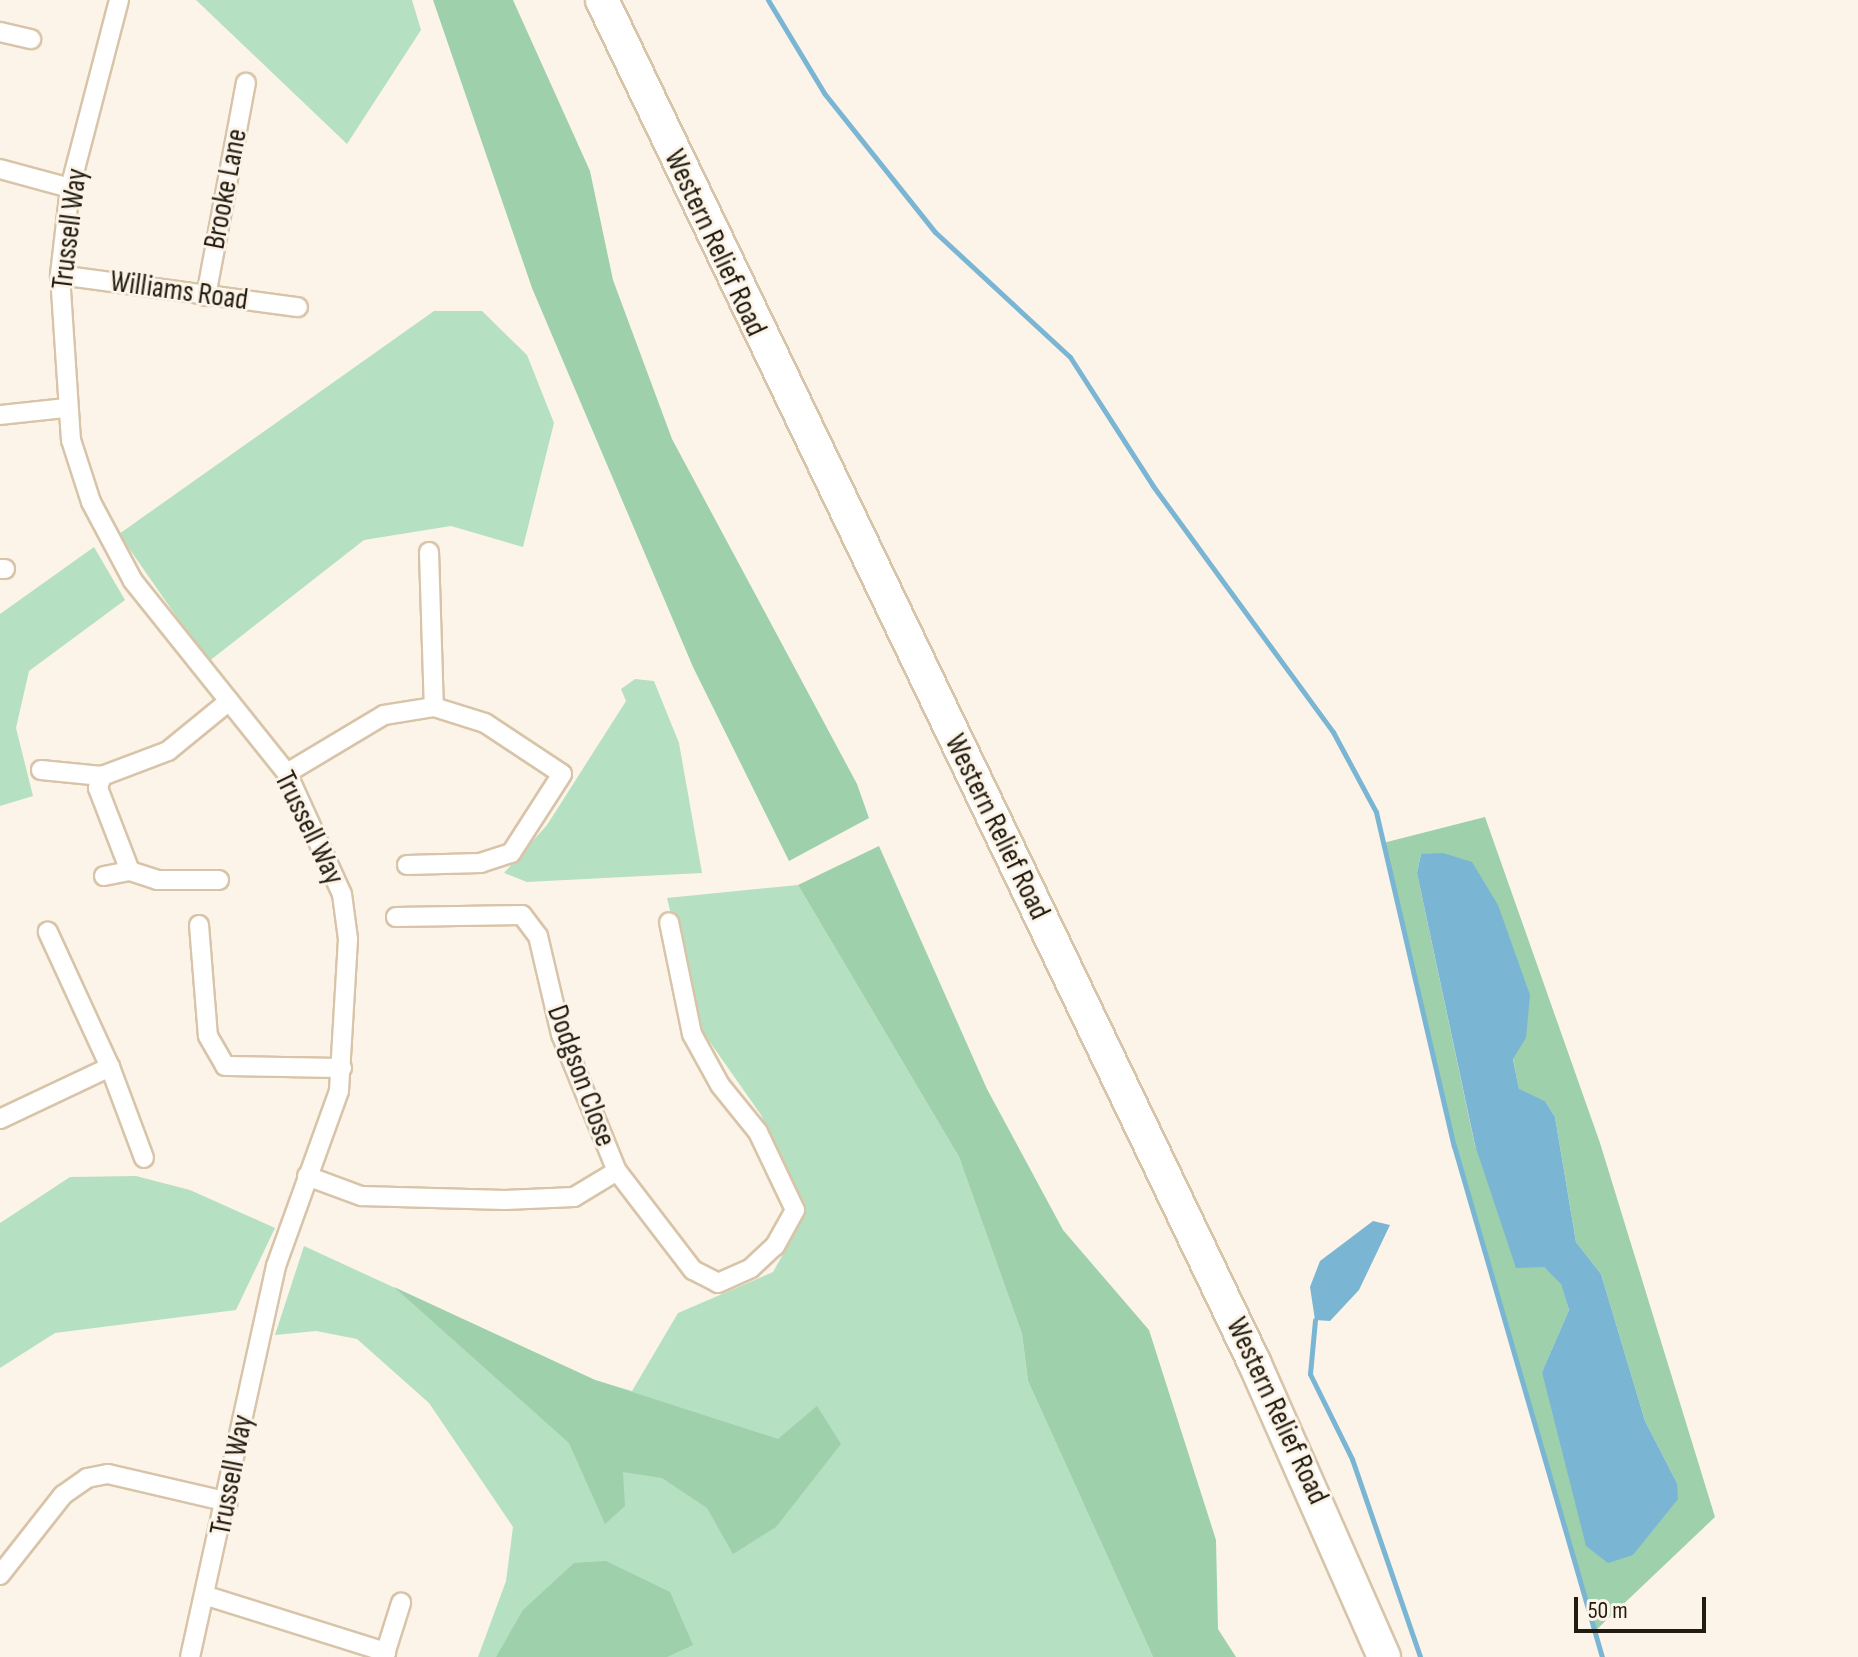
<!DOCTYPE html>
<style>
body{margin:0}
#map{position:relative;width:1858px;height:1657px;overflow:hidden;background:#fdf4e9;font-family:"Sofia Sans Condensed",sans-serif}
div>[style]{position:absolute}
.green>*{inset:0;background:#b6e0c2}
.forest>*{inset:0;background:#9dd0ab}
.water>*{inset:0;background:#7ab6d3}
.stream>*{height:5px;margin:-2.5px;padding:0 2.5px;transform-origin:2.5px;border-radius:2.5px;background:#7ab6d3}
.roads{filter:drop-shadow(2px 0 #d8c4a8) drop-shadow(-2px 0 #d8c4a8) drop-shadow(0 2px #d8c4a8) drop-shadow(0 -2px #d8c4a8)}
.street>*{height:18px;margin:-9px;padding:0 9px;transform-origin:9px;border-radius:9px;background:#fff}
.highway>*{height:32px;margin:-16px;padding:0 16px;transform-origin:16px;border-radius:16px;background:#fff}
span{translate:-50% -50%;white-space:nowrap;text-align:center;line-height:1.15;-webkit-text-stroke:6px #fdf4e9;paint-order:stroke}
.street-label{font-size:30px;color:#221b10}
.scale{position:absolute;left:1574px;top:1597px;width:132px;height:36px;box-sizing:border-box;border:4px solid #221b10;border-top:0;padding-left:10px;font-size:24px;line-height:28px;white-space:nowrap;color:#221b10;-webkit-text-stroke:6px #fdf4e9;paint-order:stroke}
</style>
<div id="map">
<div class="green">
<i style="clip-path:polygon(196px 0,412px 0,421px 30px,347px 144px)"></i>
<i style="clip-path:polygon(434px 311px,482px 311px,527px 355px,554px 423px,523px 547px,451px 526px,364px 540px,208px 662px,119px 534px)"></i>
<i style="clip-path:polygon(94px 547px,125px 600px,29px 671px,16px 728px,33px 796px,0 806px,0 614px)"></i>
<i style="clip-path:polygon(635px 679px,654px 681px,679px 743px,702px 873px,527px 882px,504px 873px,547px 825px,626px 701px,621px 689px)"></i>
<i style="clip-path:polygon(798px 885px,959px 1157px,1022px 1334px,1028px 1381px,1153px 1657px,478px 1657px,506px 1581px,513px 1527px,429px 1403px,357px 1339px,316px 1331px,275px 1335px,304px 1246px,595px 1380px,632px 1391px,678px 1313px,773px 1272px,805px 1215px,761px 1115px,698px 1025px,667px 898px)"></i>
<i style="clip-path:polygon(136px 1176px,190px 1190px,275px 1228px,236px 1310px,55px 1333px,0 1368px,0 1223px,70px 1177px)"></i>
</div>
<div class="forest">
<i style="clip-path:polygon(433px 0,513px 0,590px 171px,613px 280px,672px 439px,857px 784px,869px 818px,789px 861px,693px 667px,532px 288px)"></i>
<i style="clip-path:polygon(evenodd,1485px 817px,1600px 1143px,1715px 1517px,1594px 1632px,1454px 1146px,1383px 843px,1485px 817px,1421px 854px,1526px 1037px,1513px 1058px,1519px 1090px,1545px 1101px,1555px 1117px,1576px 1242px,1601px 1274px,1645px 1421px,1677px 1483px,1633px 1555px,1542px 1372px,1569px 1310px,1561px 1283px,1544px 1267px,1475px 1146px,1417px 873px,1421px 854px)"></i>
<i style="clip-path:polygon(879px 846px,987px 1089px,1063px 1230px,1149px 1330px,1216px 1540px,1218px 1629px,1236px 1657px,1153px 1657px,1028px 1381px,1022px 1334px,959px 1157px,798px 885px)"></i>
<i style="clip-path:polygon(394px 1287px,595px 1380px,778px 1439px,817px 1406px,841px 1444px,776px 1527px,733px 1554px,707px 1508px,662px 1478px,623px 1472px,625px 1506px,605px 1524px,569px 1443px)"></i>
<i style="clip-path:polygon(606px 1561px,670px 1592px,693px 1645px,667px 1657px,496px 1657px,523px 1610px,574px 1563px)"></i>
</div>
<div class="water">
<i style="clip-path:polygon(1443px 853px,1472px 862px,1498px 905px,1530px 995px,1526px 1038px,1513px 1059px,1519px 1089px,1545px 1101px,1555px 1117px,1576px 1242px,1601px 1274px,1645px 1421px,1677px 1483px,1678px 1499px,1633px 1555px,1608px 1563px,1586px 1546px,1542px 1372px,1569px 1310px,1561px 1284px,1544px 1267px,1516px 1268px,1475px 1145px,1417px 873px,1421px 854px)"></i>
<i style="clip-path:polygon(1373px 1221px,1390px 1225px,1359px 1290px,1330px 1321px,1315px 1320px,1310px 1287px,1320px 1261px)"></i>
</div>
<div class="stream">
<i style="left:768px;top:0;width:109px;rotate:58.9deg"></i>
<i style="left:824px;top:93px;width:178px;rotate:51.4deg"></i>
<i style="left:935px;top:232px;width:184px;rotate:42.8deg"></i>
<i style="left:1070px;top:357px;width:153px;rotate:57.2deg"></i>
<i style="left:1153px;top:486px;width:305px;rotate:53.8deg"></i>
<i style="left:1333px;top:732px;width:91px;rotate:61.7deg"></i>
<i style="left:1376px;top:812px;width:343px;rotate:76.9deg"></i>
<i style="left:1454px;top:1146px;width:532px;rotate:73.85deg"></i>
<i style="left:1315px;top:1320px;width:54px;rotate:95.3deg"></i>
<i style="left:1310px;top:1374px;width:95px;rotate:63.7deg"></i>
<i style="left:1352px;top:1459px;width:209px;rotate:71deg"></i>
</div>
<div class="roads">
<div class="street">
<i style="left:119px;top:0;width:194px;rotate:104.6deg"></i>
<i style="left:70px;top:188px;width:88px;rotate:96.6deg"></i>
<i style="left:60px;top:275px;width:165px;rotate:86.2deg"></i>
<i style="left:71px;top:440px;width:65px;rotate:72.1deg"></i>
<i style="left:91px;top:502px;width:89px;rotate:62deg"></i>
<i style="left:133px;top:581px;width:246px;rotate:51.3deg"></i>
<i style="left:287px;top:773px;width:133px;rotate:65.6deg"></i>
<i style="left:342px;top:894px;width:45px;rotate:82.4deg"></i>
<i style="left:348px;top:939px;width:152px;rotate:93.4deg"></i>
<i style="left:339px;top:1091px;width:186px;rotate:109.8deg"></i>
<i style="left:276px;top:1266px;width:400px;rotate:102.4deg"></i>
<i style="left:0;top:32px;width:32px;rotate:13deg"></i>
<i style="left:0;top:169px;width:73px;rotate:15.2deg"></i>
<i style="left:60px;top:275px;width:240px;rotate:7.7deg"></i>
<i style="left:206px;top:296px;width:217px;rotate:-79.4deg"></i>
<i style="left:0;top:415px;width:65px;rotate:-6.1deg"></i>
<i style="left:429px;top:552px;width:155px;rotate:88.2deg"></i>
<i style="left:0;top:569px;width:5px"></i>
<i style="left:41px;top:770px;width:61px;rotate:5.6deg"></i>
<i style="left:287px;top:773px;width:113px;rotate:-30.9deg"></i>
<i style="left:384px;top:715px;width:51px;rotate:-9.1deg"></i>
<i style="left:434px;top:707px;width:53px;rotate:17.4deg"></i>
<i style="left:485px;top:723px;width:92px;rotate:33.5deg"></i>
<i style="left:562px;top:774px;width:94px;rotate:122.8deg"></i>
<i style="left:511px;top:853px;width:32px;rotate:162deg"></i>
<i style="left:481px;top:863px;width:74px;rotate:178.5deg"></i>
<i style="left:130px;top:871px;width:89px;rotate:-111.1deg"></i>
<i style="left:98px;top:788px;width:13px;rotate:-72deg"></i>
<i style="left:102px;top:776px;width:71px;rotate:-20.7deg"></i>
<i style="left:168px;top:751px;width:79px;rotate:-39.3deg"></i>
<i style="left:104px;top:876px;width:26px;rotate:-11deg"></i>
<i style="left:130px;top:871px;width:28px;rotate:18deg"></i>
<i style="left:157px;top:880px;width:62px"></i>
<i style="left:396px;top:917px;width:126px;rotate:-0.9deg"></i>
<i style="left:522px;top:915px;width:26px;rotate:53deg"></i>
<i style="left:538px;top:936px;width:101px;rotate:76.8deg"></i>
<i style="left:561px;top:1034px;width:148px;rotate:67.8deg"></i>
<i style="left:617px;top:1171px;width:125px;rotate:52.5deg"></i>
<i style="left:693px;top:1270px;width:28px;rotate:27deg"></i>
<i style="left:718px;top:1283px;width:36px;rotate:-24deg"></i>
<i style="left:751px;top:1268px;width:33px;rotate:-43deg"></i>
<i style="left:775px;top:1246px;width:41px;rotate:-60.9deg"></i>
<i style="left:795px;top:1210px;width:86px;rotate:-115.4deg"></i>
<i style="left:758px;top:1132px;width:60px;rotate:-129deg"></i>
<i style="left:720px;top:1085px;width:58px;rotate:-118.8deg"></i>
<i style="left:692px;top:1034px;width:114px;rotate:-101.6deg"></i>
<i style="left:199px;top:925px;width:111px;rotate:85.4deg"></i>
<i style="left:208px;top:1036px;width:34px;rotate:60deg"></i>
<i style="left:225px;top:1066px;width:117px;rotate:1deg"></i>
<i style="left:110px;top:1067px;width:97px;rotate:69.5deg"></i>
<i style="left:0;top:1119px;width:122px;rotate:-25.3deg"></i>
<i style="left:110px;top:1067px;width:149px;rotate:-114.7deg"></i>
<i style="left:307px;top:1176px;width:58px;rotate:20.3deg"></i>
<i style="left:361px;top:1196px;width:144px;rotate:1.6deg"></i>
<i style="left:505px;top:1200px;width:69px;rotate:-2.5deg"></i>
<i style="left:574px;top:1197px;width:50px;rotate:-31.2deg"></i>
<i style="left:0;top:1575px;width:102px;rotate:-51.8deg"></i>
<i style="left:63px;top:1495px;width:29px;rotate:-35deg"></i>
<i style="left:87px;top:1478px;width:21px;rotate:-11deg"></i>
<i style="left:108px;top:1474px;width:123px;rotate:13.1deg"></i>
<i style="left:207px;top:1596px;width:188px;rotate:17.4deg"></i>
<i style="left:384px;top:1657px;width:57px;rotate:-72.5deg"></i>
</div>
<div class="highway">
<i style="left:602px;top:0;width:1510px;rotate:64.42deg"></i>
<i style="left:1254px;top:1362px;width:322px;rotate:66.2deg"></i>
</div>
</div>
<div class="street-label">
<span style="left:226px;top:189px;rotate:-79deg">Brooke Lane</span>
<span style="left:70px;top:229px;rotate:-83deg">Trussell Way</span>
<span style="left:715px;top:243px;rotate:65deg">Western Relief Road</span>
<span style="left:179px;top:291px;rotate:8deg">Williams Road</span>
<span style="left:997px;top:827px;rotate:64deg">Western Relief Road</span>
<span style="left:309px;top:828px;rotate:64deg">Trussell Way</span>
<span style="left:581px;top:1076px;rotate:70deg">Dodgson Close</span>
<span style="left:1277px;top:1411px;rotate:65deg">Western Relief Road</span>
<span style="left:232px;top:1475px;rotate:-79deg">Trussell Way</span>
</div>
<div class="scale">50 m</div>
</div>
